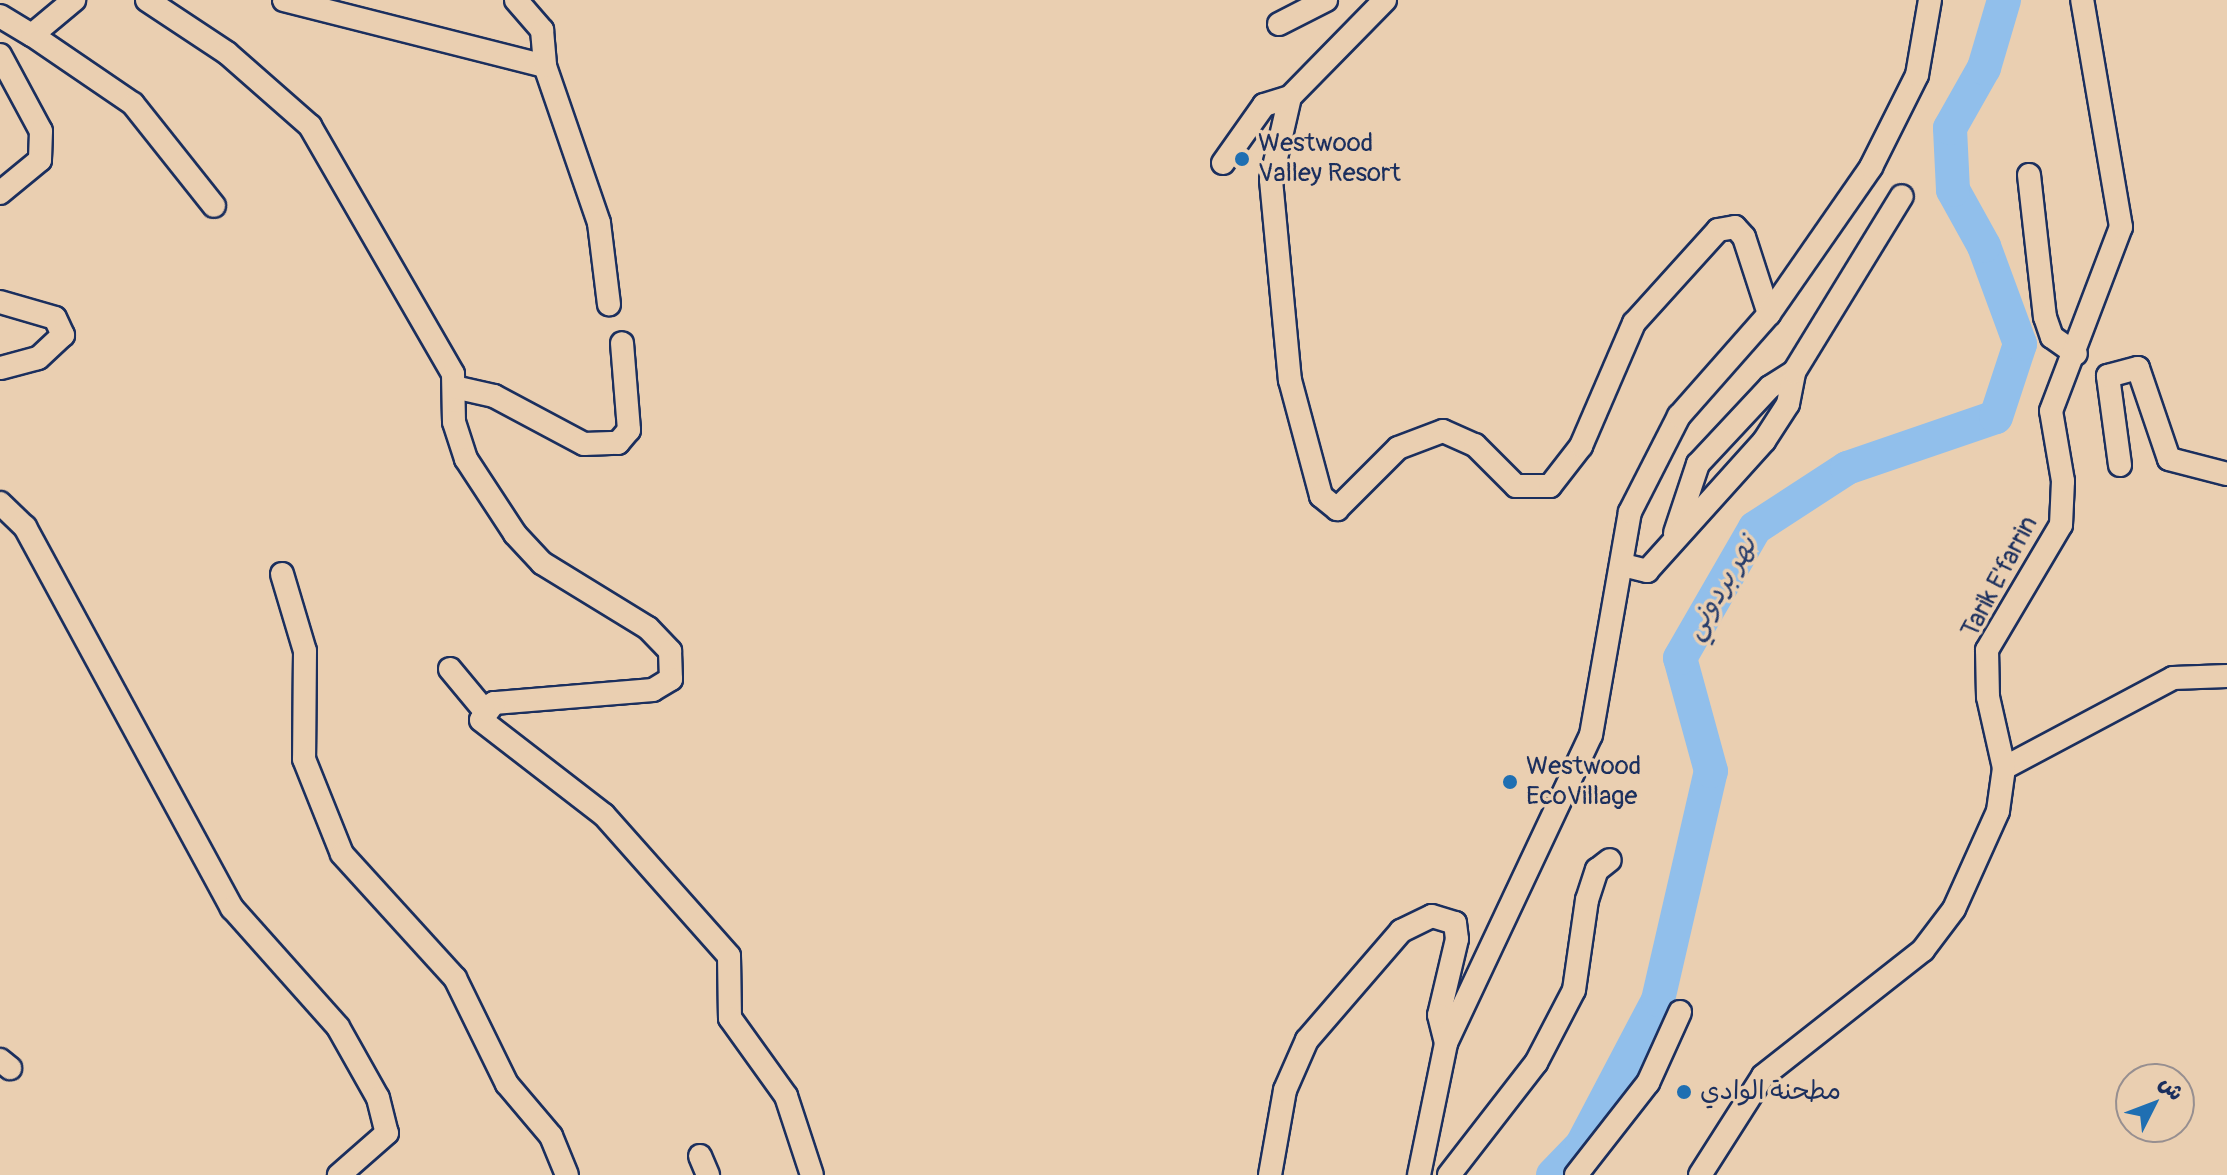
<!DOCTYPE html>
<meta charset="utf-8">
<style>
body{margin:0}
#map{position:relative;width:2227px;height:1175px;overflow:hidden;background:#eacfb1;font-family:Pangolin,"Playpen Sans Arabic",sans-serif}
div>[style]{position:absolute}
.river>*{height:34px;margin:-17px;padding:0 17px;transform-origin:17px;border-radius:17px;background:#91bfeb}
.roads{filter:drop-shadow(2px 0 #1b2f5e) drop-shadow(-2px 0 #1b2f5e) drop-shadow(0 2px #1b2f5e) drop-shadow(0 -2px #1b2f5e)}
.minor>*{height:22px;margin:-11px;padding:0 11px;transform-origin:11px;border-radius:11px;background:#eacfb1}
.dots>*{width:22px;height:22px;translate:-50% -50%;box-sizing:border-box;border:4px solid #eacfb1;border-radius:50%}
span{translate:-50% -50%;white-space:nowrap;text-align:center;line-height:1.15;-webkit-text-stroke:7px #eacfb1;paint-order:stroke}
.poi-label{font-size:26px;color:#1b2f5e}
.left{translate:0 -50%;text-align:left}
.street-label{font-size:26px;color:#1b2f5e}
.water-label{font-size:28px;color:#273d6c;font-style:italic}
.north{position:absolute;left:2115px;top:1063px;width:80px;height:80px;box-sizing:border-box;background:#eacfb1;border:2px solid #978f90;border-radius:50%;rotate:48deg;font-size:22px;font-weight:700;line-height:32px;text-align:center;color:#1b2f5e}
.north::after{content:'';display:block;margin:auto;width:28px;height:36px;background:#1f6fb2;clip-path:polygon(50% 0,100% 100%,50% 72%,0 100%)}
</style>
<div id="map">
<div class="river">
<i style="left:1553px;top:1175px;width:42px;rotate:-46deg"></i>
<i style="left:1582px;top:1145px;width:164px;rotate:-62.3deg"></i>
<i style="left:1658px;top:1000px;width:235px;rotate:-77deg"></i>
<i style="left:1711px;top:771px;width:117px;rotate:-105.3deg"></i>
<i style="left:1680px;top:658px;width:150px;rotate:-60deg"></i>
<i style="left:1755px;top:528px;width:110px;rotate:-33.1deg"></i>
<i style="left:1847px;top:468px;width:157px;rotate:-18.9deg"></i>
<i style="left:1996px;top:417px;width:77px;rotate:-71.8deg"></i>
<i style="left:2020px;top:344px;width:104px;rotate:-110.2deg"></i>
<i style="left:1984px;top:246px;width:64px;rotate:-119deg"></i>
<i style="left:1953px;top:190px;width:62px;rotate:-92.8deg"></i>
<i style="left:1950px;top:128px;width:69px;rotate:-60.5deg"></i>
<i style="left:1984px;top:68px;width:71px;rotate:-73.6deg"></i>
</div>
<div class="roads">
<div class="minor">
<i style="left:147px;top:0;width:96px;rotate:33.5deg"></i>
<i style="left:227px;top:53px;width:111px;rotate:41.3deg"></i>
<i style="left:310px;top:126px;width:286px;rotate:60deg"></i>
<i style="left:453px;top:374px;width:48px;rotate:88.8deg"></i>
<i style="left:454px;top:422px;width:39px;rotate:72deg"></i>
<i style="left:466px;top:459px;width:90px;rotate:56.8deg"></i>
<i style="left:515px;top:534px;width:40px;rotate:47deg"></i>
<i style="left:542px;top:563px;width:124px;rotate:31.5deg"></i>
<i style="left:648px;top:628px;width:32px;rotate:46deg"></i>
<i style="left:670px;top:651px;width:28px;rotate:88deg"></i>
<i style="left:671px;top:679px;width:21px;rotate:149deg"></i>
<i style="left:653px;top:690px;width:160px;rotate:175.3deg"></i>
<i style="left:494px;top:703px;width:21px;rotate:127deg"></i>
<i style="left:481px;top:720px;width:155px;rotate:37.7deg"></i>
<i style="left:604px;top:815px;width:188px;rotate:48.4deg"></i>
<i style="left:729px;top:956px;width:62px;rotate:89.1deg"></i>
<i style="left:730px;top:1018px;width:96px;rotate:54.3deg"></i>
<i style="left:786px;top:1096px;width:83px;rotate:71.8deg"></i>
<i style="left:284px;top:0;width:269px;rotate:14.2deg"></i>
<i style="left:545px;top:66px;width:166px;rotate:71deg"></i>
<i style="left:599px;top:223px;width:82px;rotate:83deg"></i>
<i style="left:516px;top:0;width:40px;rotate:49deg"></i>
<i style="left:542px;top:30px;width:36px;rotate:85deg"></i>
<i style="left:1385px;top:0;width:136px;rotate:134.4deg"></i>
<i style="left:1290px;top:97px;width:85px;rotate:102.9deg"></i>
<i style="left:1271px;top:180px;width:201px;rotate:84.6deg"></i>
<i style="left:1290px;top:380px;width:120px;rotate:75deg"></i>
<i style="left:1321px;top:496px;width:21px;rotate:39deg"></i>
<i style="left:1337px;top:509px;width:86px;rotate:-45deg"></i>
<i style="left:1398px;top:448px;width:48px;rotate:-20.7deg"></i>
<i style="left:1443px;top:431px;width:35px;rotate:24deg"></i>
<i style="left:1475px;top:445px;width:58px;rotate:45deg"></i>
<i style="left:1516px;top:486px;width:34px"></i>
<i style="left:1550px;top:486px;width:51px;rotate:-52.2deg"></i>
<i style="left:1581px;top:446px;width:134px;rotate:-66.7deg"></i>
<i style="left:1634px;top:323px;width:125px;rotate:-47.9deg"></i>
<i style="left:1718px;top:230px;width:17px;rotate:-10deg"></i>
<i style="left:1735px;top:227px;width:13px;rotate:48deg"></i>
<i style="left:1744px;top:237px;width:81px;rotate:72deg"></i>
<i style="left:0;top:16px;width:37px;rotate:31deg"></i>
<i style="left:32px;top:35px;width:55px;rotate:-39.8deg"></i>
<i style="left:1279px;top:24px;width:53px;rotate:-27.1deg"></i>
<i style="left:32px;top:35px;width:122px;rotate:34.3deg"></i>
<i style="left:133px;top:104px;width:130px;rotate:51.5deg"></i>
<i style="left:0;top:55px;width:86px;rotate:61.7deg"></i>
<i style="left:41px;top:131px;width:29px;rotate:92deg"></i>
<i style="left:40px;top:160px;width:52px;rotate:140.5deg"></i>
<i style="left:1223px;top:163px;width:71px;rotate:-54.7deg"></i>
<i style="left:1264px;top:105px;width:27px;rotate:-17deg"></i>
<i style="left:2029px;top:175px;width:143px;rotate:83.6deg"></i>
<i style="left:2045px;top:317px;width:21px;rotate:71deg"></i>
<i style="left:2052px;top:337px;width:29px;rotate:35deg"></i>
<i style="left:0;top:302px;width:57px;rotate:16.2deg"></i>
<i style="left:55px;top:318px;width:19px;rotate:65deg"></i>
<i style="left:63px;top:335px;width:34px;rotate:137deg"></i>
<i style="left:38px;top:358px;width:39px;rotate:165deg"></i>
<i style="left:454px;top:387px;width:41px;rotate:12.7deg"></i>
<i style="left:494px;top:396px;width:102px;rotate:28.1deg"></i>
<i style="left:584px;top:444px;width:34px;rotate:-2deg"></i>
<i style="left:618px;top:443px;width:17px;rotate:-50deg"></i>
<i style="left:629px;top:430px;width:87px;rotate:-94.6deg"></i>
<i style="left:2120px;top:465px;width:90px;rotate:-97.7deg"></i>
<i style="left:2108px;top:376px;width:31px;rotate:-15deg"></i>
<i style="left:2138px;top:368px;width:96px;rotate:71.2deg"></i>
<i style="left:2169px;top:459px;width:60px;rotate:14.5deg"></i>
<i style="left:0;top:503px;width:35px;rotate:44deg"></i>
<i style="left:25px;top:527px;width:434px;rotate:61.5deg"></i>
<i style="left:232px;top:908px;width:159px;rotate:48.3deg"></i>
<i style="left:338px;top:1027px;width:81px;rotate:60.6deg"></i>
<i style="left:378px;top:1098px;width:36px;rotate:76deg"></i>
<i style="left:387px;top:1133px;width:64px;rotate:138.8deg"></i>
<i style="left:1675px;top:533px;width:73px;rotate:-71.6deg"></i>
<i style="left:1698px;top:464px;width:105px;rotate:-46.9deg"></i>
<i style="left:1770px;top:387px;width:28px;rotate:-32deg"></i>
<i style="left:1623px;top:565px;width:25px;rotate:14deg"></i>
<i style="left:1647px;top:571px;width:175px;rotate:-48deg"></i>
<i style="left:1764px;top:441px;width:44px;rotate:-57deg"></i>
<i style="left:1788px;top:404px;width:33px;rotate:-79deg"></i>
<i style="left:1794px;top:372px;width:206px;rotate:-58.5deg"></i>
<i style="left:282px;top:574px;width:80px;rotate:73.4deg"></i>
<i style="left:305px;top:651px;width:108px;rotate:90.5deg"></i>
<i style="left:304px;top:759px;width:102px;rotate:68.2deg"></i>
<i style="left:342px;top:854px;width:168px;rotate:47.7deg"></i>
<i style="left:455px;top:978px;width:118px;rotate:63.9deg"></i>
<i style="left:507px;top:1084px;width:68px;rotate:49.8deg"></i>
<i style="left:551px;top:1136px;width:42px;rotate:67.7deg"></i>
<i style="left:450px;top:669px;width:53px;rotate:50.3deg"></i>
<i style="left:2004px;top:768px;width:191px;rotate:-28deg"></i>
<i style="left:2173px;top:678px;width:54px;rotate:-2.1deg"></i>
<i style="left:0;top:1060px;width:13px;rotate:39deg"></i>
<i style="left:700px;top:1156px;width:21px;rotate:67deg"></i>
<i style="left:1270px;top:1175px;width:86px;rotate:-80deg"></i>
<i style="left:1285px;top:1090px;width:55px;rotate:-66.3deg"></i>
<i style="left:1307px;top:1040px;width:144px;rotate:-49.2deg"></i>
<i style="left:1401px;top:931px;width:34px;rotate:-26deg"></i>
<i style="left:1432px;top:916px;width:24px;rotate:17deg"></i>
<i style="left:1455px;top:923px;width:16px;rotate:83deg"></i>
<i style="left:1457px;top:939px;width:78px;rotate:103.3deg"></i>
<i style="left:1439px;top:1015px;width:29px;rotate:76deg"></i>
<i style="left:1419px;top:1175px;width:135px;rotate:-78.4deg"></i>
<i style="left:1446px;top:1043px;width:340px;rotate:-64.8deg"></i>
<i style="left:1591px;top:735px;width:226px;rotate:-80.1deg"></i>
<i style="left:1630px;top:512px;width:108px;rotate:-63deg"></i>
<i style="left:1679px;top:416px;width:136px;rotate:-48.6deg"></i>
<i style="left:1769px;top:314px;width:179px;rotate:-55.2deg"></i>
<i style="left:1871px;top:167px;width:103px;rotate:-63.4deg"></i>
<i style="left:1917px;top:75px;width:76px;rotate:-80.2deg"></i>
<i style="left:1449px;top:1175px;width:142px;rotate:-52.2deg"></i>
<i style="left:1536px;top:1063px;width:82px;rotate:-62.5deg"></i>
<i style="left:1574px;top:990px;width:91px;rotate:-81.8deg"></i>
<i style="left:1587px;top:900px;width:32px;rotate:-72deg"></i>
<i style="left:1597px;top:870px;width:16px;rotate:-38deg"></i>
<i style="left:1576px;top:1175px;width:117px;rotate:-52deg"></i>
<i style="left:1648px;top:1083px;width:78px;rotate:-65.7deg"></i>
<i style="left:1700px;top:1175px;width:117px;rotate:-57.5deg"></i>
<i style="left:1763px;top:1076px;width:204px;rotate:-38.2deg"></i>
<i style="left:1923px;top:950px;width:51px;rotate:-52.9deg"></i>
<i style="left:1954px;top:909px;width:107px;rotate:-65.8deg"></i>
<i style="left:1998px;top:811px;width:43px;rotate:-82.1deg"></i>
<i style="left:2004px;top:768px;width:73px;rotate:-102.7deg"></i>
<i style="left:1988px;top:697px;width:47px;rotate:-91.2deg"></i>
<i style="left:1987px;top:650px;width:145px;rotate:-59.4deg"></i>
<i style="left:2061px;top:525px;width:44px;rotate:-87.4deg"></i>
<i style="left:2063px;top:481px;width:71px;rotate:-99.7deg"></i>
<i style="left:2051px;top:411px;width:197px;rotate:-69.2deg"></i>
<i style="left:2121px;top:227px;width:230px;rotate:-99.7deg"></i>
</div>
</div>
<div class="dots">
<i style="left:1242px;top:159px;background:#1f6fb2"></i>
<i style="left:1510px;top:782px;background:#1f6fb2"></i>
<i style="left:1684px;top:1092px;background:#1f6fb2"></i>
</div>
<div class="poi-label">
<span class="left" style="left:1258px;top:159px">Westwood<br>Valley Resort</span>
<span class="left" style="left:1526px;top:782px">Westwood<br>EcoVillage</span>
<span class="left" style="left:1700px;top:1092px">مطحنة الوادي</span>
</div>
<div class="street-label">
<span style="left:2000px;top:577px;rotate:-62deg">Tarik E'farrin</span>
</div>
<div class="water-label">
<span style="left:1721px;top:588px;rotate:-59deg">نهر بردوني</span>
</div>
<div class="north">ش</div>
</div>
